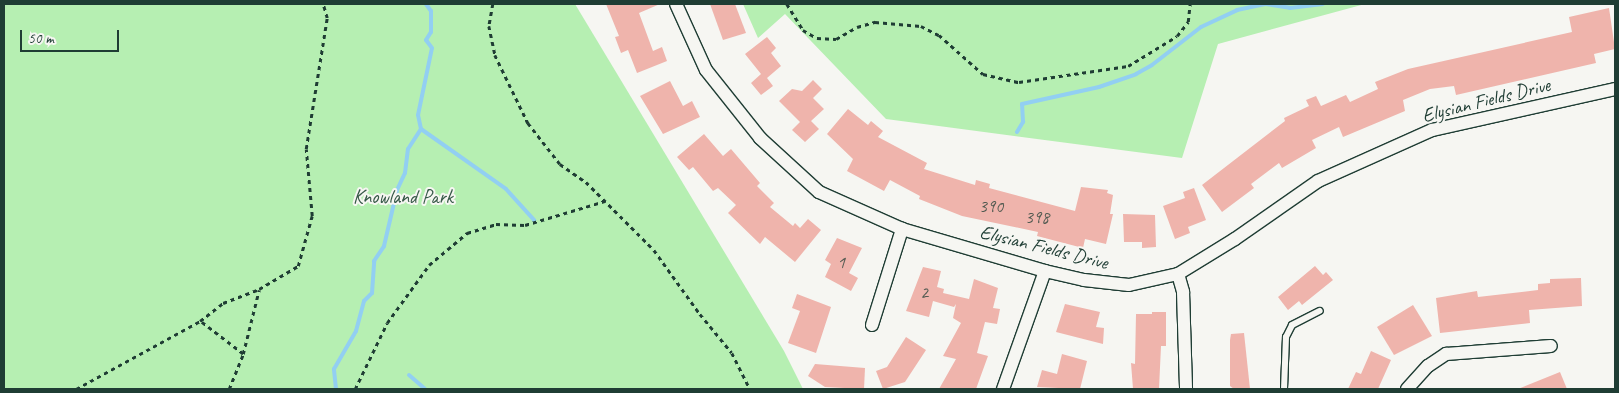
<!DOCTYPE html>
<style>
body{margin:0}
#map{position:relative;width:1619px;height:393px;overflow:hidden;background:#f6f6f2;font-family:Caveat,sans-serif}
div>[style]{position:absolute}
.green>*{inset:0;background:#b6efb2}
.stream>*{height:4px;margin:-2px;padding:0 2px;transform-origin:2px;border-radius:2px;background:#92cff2}
.building>*{inset:0;background:#efb4ac}
.path>*{height:2.5px;margin-top:-1.25px;transform-origin:0;background:repeating-linear-gradient(90deg,#1f3d34 0 4px,transparent 0 8px)}
.roads{filter:drop-shadow(1px 0 #1f3d34) drop-shadow(-1px 0 #1f3d34) drop-shadow(0 1px #1f3d34) drop-shadow(0 -1px #1f3d34)}
.service>*{height:6px;margin:-3px;padding:0 3px;transform-origin:3px;border-radius:3px;background:#f6f6f2}
.minor>*{height:12px;margin:-6px;padding:0 6px;transform-origin:6px;border-radius:6px;background:#f6f6f2}
span{translate:-50% -50%;white-space:nowrap;text-align:center;line-height:1.15;-webkit-text-stroke:4px #f6f6f2;paint-order:stroke}
.number-label{font-size:18px;color:#535b52}
.number-label span{-webkit-text-stroke-width:0}
.street-label{font-size:20px;color:#1f3d34}
.park-label{font-size:20px;color:#365847}
.frame{position:absolute;inset:0;border:5px solid #1f3d34;pointer-events:none}
.scale{position:absolute;left:20px;top:30px;width:99px;height:22px;box-sizing:border-box;border:2px solid #1f3d34;border-top:0;padding-left:6px;font-size:15px;line-height:18px;white-space:nowrap;color:#1f3d34;-webkit-text-stroke:4px #f6f6f2;paint-order:stroke}
</style>
<div id="map">
<div class="green">
<i style="clip-path:polygon(4px 4px,575px 4px,784px 351px,803px 389px,4px 389px)"></i>
<i style="clip-path:polygon(743px 4px,1365px 4px,1218px 44px,1182px 158px,886px 119px,785px 14px,758px 38px)"></i>
</div>
<div class="stream">
<i style="left:421px;top:129px;width:104px;rotate:35.2deg"></i>
<i style="left:506px;top:189px;width:42px;rotate:47.9deg"></i>
<i style="left:421px;top:129px;width:14px;rotate:-102deg"></i>
<i style="left:418px;top:115px;width:68px;rotate:-78.2deg"></i>
<i style="left:432px;top:48px;width:10px;rotate:-127deg"></i>
<i style="left:426px;top:40px;width:9px;rotate:-58deg"></i>
<i style="left:431px;top:32px;width:21px;rotate:-90deg"></i>
<i style="left:431px;top:11px;width:9px;rotate:-126deg"></i>
<i style="left:1017px;top:132px;width:12px;rotate:-59deg"></i>
<i style="left:1023px;top:122px;width:18px;rotate:-93deg"></i>
<i style="left:1022px;top:104px;width:79px;rotate:-12.4deg"></i>
<i style="left:1099px;top:87px;width:39px;rotate:-19deg"></i>
<i style="left:1136px;top:74px;width:18px;rotate:-29deg"></i>
<i style="left:1152px;top:65px;width:62px;rotate:-37.8deg"></i>
<i style="left:1201px;top:27px;width:40px;rotate:-25deg"></i>
<i style="left:1237px;top:10px;width:30px;rotate:-12deg"></i>
<i style="left:1266px;top:4px;width:24px;rotate:9deg"></i>
<i style="left:1290px;top:8px;width:33px;rotate:-7deg"></i>
<i style="left:409px;top:375px;width:21px;rotate:41deg"></i>
<i style="left:336px;top:389px;width:20px;rotate:-96deg"></i>
<i style="left:334px;top:369px;width:44px;rotate:-59.9deg"></i>
<i style="left:356px;top:331px;width:31px;rotate:-75deg"></i>
<i style="left:364px;top:301px;width:11px;rotate:-45deg"></i>
<i style="left:372px;top:293px;width:32px;rotate:-86deg"></i>
<i style="left:374px;top:261px;width:18px;rotate:-56deg"></i>
<i style="left:384px;top:246px;width:57px;rotate:-76.9deg"></i>
<i style="left:397px;top:190px;width:19px;rotate:-65deg"></i>
<i style="left:405px;top:173px;width:24px;rotate:-83deg"></i>
<i style="left:408px;top:149px;width:24px;rotate:-57deg"></i>
</div>
<div class="building">
<i style="clip-path:polygon(606px 4px,660px 4px,639px 13px,653px 51px,662px 47px,667px 61px,637px 73px,628px 50px,621px 53px,615px 37px,619px 36px)"></i>
<i style="clip-path:polygon(710px 4px,735px 4px,746px 33px,723px 40px)"></i>
<i style="clip-path:polygon(1609px 8px,1615px 49px,1594px 54px,1596px 63px,1456px 95px,1454px 86px,1430px 89px,1403px 100px,1405px 111px,1343px 137px,1339px 127px,1312px 140px,1316px 148px,1282px 168px,1279px 163px,1251px 184px,1254px 188px,1222px 212px,1202px 185px,1285px 121px,1284px 118px,1309px 106px,1306px 100px,1316px 96px,1321px 106px,1346px 95px,1350px 102px,1378px 89px,1375px 82px,1408px 69px,1572px 32px,1569px 17px)"></i>
<i style="clip-path:polygon(767px 37px,776px 48px,771px 53px,781px 66px,767px 78px,773px 86px,761px 95px,751px 83px,761px 74px,745px 54px)"></i>
<i style="clip-path:polygon(813px 80px,822px 89px,813px 98px,824px 109px,811px 121px,819px 129px,805px 142px,792px 130px,800px 122px,779px 101px,792px 89px,802px 91px)"></i>
<i style="clip-path:polygon(670px 81px,683px 106px,692px 101px,700px 117px,663px 134px,640px 96px)"></i>
<i style="clip-path:polygon(848px 109px,868px 125px,871px 121px,883px 131px,878px 137px,927px 163px,924px 169px,975px 185px,976px 180px,990px 184px,989px 188px,1075px 211px,1081px 187px,1108px 190px,1107px 193px,1113px 195px,1110px 214px,1113px 214px,1106px 244px,1085px 239px,1083px 248px,1037px 236px,1038px 232px,962px 216px,919px 199px,920px 196px,890px 180px,884px 191px,847px 171px,853px 159px,827px 134px)"></i>
<i style="clip-path:polygon(704px 134px,723px 156px,731px 149px,760px 183px,757px 186px,774px 203px,770px 207px,793px 226px,795px 223px,800px 228px,808px 219px,821px 230px,795px 262px,765px 237px,760px 244px,728px 213px,736px 205px,718px 188px,713px 191px,693px 167px,689px 170px,677px 157px)"></i>
<i style="clip-path:polygon(1194px 188px,1206px 220px,1188px 227px,1190px 233px,1175px 239px,1163px 206px,1185px 198px,1183px 192px)"></i>
<i style="clip-path:polygon(1123px 214px,1155px 215px,1156px 247px,1142px 248px,1142px 242px,1124px 242px)"></i>
<i style="clip-path:polygon(837px 238px,862px 248px,849px 273px,858px 278px,851px 291px,825px 277px,831px 264px,825px 260px)"></i>
<i style="clip-path:polygon(1315px 266px,1323px 275px,1326px 272px,1333px 280px,1302px 305px,1299px 301px,1288px 310px,1278px 297px)"></i>
<i style="clip-path:polygon(923px 267px,941px 271px,937px 287px,944px 289px,943px 293px,969px 299px,974px 279px,998px 288px,993px 308px,1000px 309px,997px 324px,985px 322px,977px 353px,988px 356px,976px 389px,939px 389px,956px 359px,943px 356px,961px 323px,953px 318px,956px 304px,954px 307px,933px 301px,929px 317px,906px 311px)"></i>
<i style="clip-path:polygon(1581px 278px,1582px 306px,1529px 310px,1530px 323px,1440px 333px,1436px 298px,1477px 291px,1478px 297px,1538px 290px,1538px 284px,1550px 283px,1550px 279px)"></i>
<i style="clip-path:polygon(797px 294px,831px 307px,816px 353px,788px 343px,800px 311px,792px 308px)"></i>
<i style="clip-path:polygon(1065px 304px,1100px 312px,1096px 327px,1104px 328px,1103px 344px,1056px 332px)"></i>
<i style="clip-path:polygon(1413px 305px,1432px 336px,1394px 355px,1377px 327px)"></i>
<i style="clip-path:polygon(1152px 312px,1166px 312px,1166px 346px,1161px 346px,1159px 389px,1133px 389px,1131px 363px,1135px 364px,1136px 314px,1152px 314px)"></i>
<i style="clip-path:polygon(1244px 333px,1250px 389px,1234px 389px,1230px 386px,1230px 340px,1231px 334px)"></i>
<i style="clip-path:polygon(906px 337px,926px 350px,905px 382px,883px 389px,876px 371px,887px 367px)"></i>
<i style="clip-path:polygon(1371px 351px,1391px 360px,1378px 389px,1348px 389px,1356px 372px,1361px 374px)"></i>
<i style="clip-path:polygon(1062px 354px,1087px 361px,1080px 389px,1037px 387px,1042px 370px,1057px 374px)"></i>
<i style="clip-path:polygon(815px 364px,865px 368px,864px 389px,825px 387px,808px 376px)"></i>
<i style="clip-path:polygon(1560px 372px,1567px 389px,1518px 389px)"></i>
</div>
<div class="path">
<i style="left:493px;top:4px;width:22px;rotate:100deg"></i>
<i style="left:489px;top:26px;width:30px;rotate:78deg"></i>
<i style="left:495px;top:55px;width:76px;rotate:64.1deg"></i>
<i style="left:528px;top:123px;width:52px;rotate:52deg"></i>
<i style="left:560px;top:164px;width:32px;rotate:35deg"></i>
<i style="left:586px;top:182px;width:96px;rotate:45deg"></i>
<i style="left:654px;top:250px;width:79px;rotate:54.3deg"></i>
<i style="left:700px;top:314px;width:50px;rotate:50.6deg"></i>
<i style="left:732px;top:353px;width:40px;rotate:63.4deg"></i>
<i style="left:787px;top:4px;width:31px;rotate:58deg"></i>
<i style="left:803px;top:30px;width:16px;rotate:30deg"></i>
<i style="left:817px;top:38px;width:19px;rotate:3deg"></i>
<i style="left:836px;top:39px;width:24px;rotate:-30deg"></i>
<i style="left:857px;top:27px;width:19px;rotate:-16deg"></i>
<i style="left:875px;top:22px;width:46px;rotate:5deg"></i>
<i style="left:921px;top:26px;width:20px;rotate:27deg"></i>
<i style="left:939px;top:35px;width:59px;rotate:41.6deg"></i>
<i style="left:983px;top:74px;width:37px;rotate:13deg"></i>
<i style="left:1019px;top:82px;width:110px;rotate:-8.4deg"></i>
<i style="left:1128px;top:66px;width:57px;rotate:-31.5deg"></i>
<i style="left:1177px;top:36px;width:18px;rotate:-52deg"></i>
<i style="left:1188px;top:22px;width:18px;rotate:-84deg"></i>
<i style="left:243px;top:354px;width:66px;rotate:-76deg"></i>
<i style="left:76px;top:389px;width:141px;rotate:-28.7deg"></i>
<i style="left:229px;top:389px;width:38px;rotate:-68deg"></i>
<i style="left:243px;top:354px;width:54px;rotate:-142.5deg"></i>
<i style="left:200px;top:321px;width:29px;rotate:-38deg"></i>
<i style="left:223px;top:303px;width:39px;rotate:-21deg"></i>
<i style="left:259px;top:289px;width:45px;rotate:-30.5deg"></i>
<i style="left:298px;top:266px;width:52px;rotate:-74.4deg"></i>
<i style="left:312px;top:216px;width:67px;rotate:-95.1deg"></i>
<i style="left:306px;top:149px;width:133px;rotate:-80.9deg"></i>
<i style="left:327px;top:18px;width:15px;rotate:-106deg"></i>
<i style="left:355px;top:389px;width:73px;rotate:-64.1deg"></i>
<i style="left:387px;top:323px;width:72px;rotate:-54.1deg"></i>
<i style="left:429px;top:265px;width:50px;rotate:-40.1deg"></i>
<i style="left:467px;top:233px;width:30px;rotate:-17deg"></i>
<i style="left:496px;top:224px;width:29px;rotate:2deg"></i>
<i style="left:525px;top:225px;width:84px;rotate:-16.7deg"></i>
</div>
<div class="roads">
<div class="service">
<i style="left:1284px;top:389px;width:52px;rotate:-87.8deg"></i>
<i style="left:1286px;top:337px;width:13px;rotate:-63deg"></i>
<i style="left:1292px;top:325px;width:31px;rotate:-27deg"></i>
</div>
<div class="minor">
<i style="left:676px;top:4px;width:72px;rotate:65.6deg"></i>
<i style="left:706px;top:70px;width:87px;rotate:51.5deg"></i>
<i style="left:760px;top:138px;width:80px;rotate:42.5deg"></i>
<i style="left:819px;top:192px;width:91px;rotate:24deg"></i>
<i style="left:902px;top:229px;width:149px;rotate:16.4deg"></i>
<i style="left:1045px;top:271px;width:40px;rotate:13deg"></i>
<i style="left:1084px;top:280px;width:45px;rotate:6.3deg"></i>
<i style="left:1129px;top:285px;width:50px;rotate:-12.7deg"></i>
<i style="left:1178px;top:274px;width:67px;rotate:-31.6deg"></i>
<i style="left:1235px;top:239px;width:101px;rotate:-34.9deg"></i>
<i style="left:1318px;top:181px;width:125px;rotate:-24.1deg"></i>
<i style="left:1432px;top:130px;width:188px;rotate:-12.6deg"></i>
<i style="left:1178px;top:274px;width:19px;rotate:74deg"></i>
<i style="left:1183px;top:292px;width:97px;rotate:88.2deg"></i>
<i style="left:872px;top:325px;width:101px;rotate:-72.6deg"></i>
<i style="left:1003px;top:389px;width:125px;rotate:-70.4deg"></i>
<i style="left:1407px;top:389px;width:31px;rotate:-48deg"></i>
<i style="left:1428px;top:366px;width:22px;rotate:-34deg"></i>
<i style="left:1446px;top:354px;width:105px;rotate:-4.4deg"></i>
</div>
</div>
<div class="number-label">
<span style="left:991px;top:206px">390</span>
<span style="left:1037px;top:217px">398</span>
<span style="left:841px;top:262px">1</span>
<span style="left:924px;top:292px">2</span>
</div>
<div class="street-label">
<span style="left:1486px;top:100px;rotate:-14deg">Elysian Fields Drive</span>
<span style="left:1044px;top:247px;rotate:14deg">Elysian Fields Drive</span>
</div>
<div class="park-label">
<span style="left:403px;top:196px">Knowland Park</span>
</div>
<div class="frame"></div>
<div class="scale">50 m</div>
</div>
